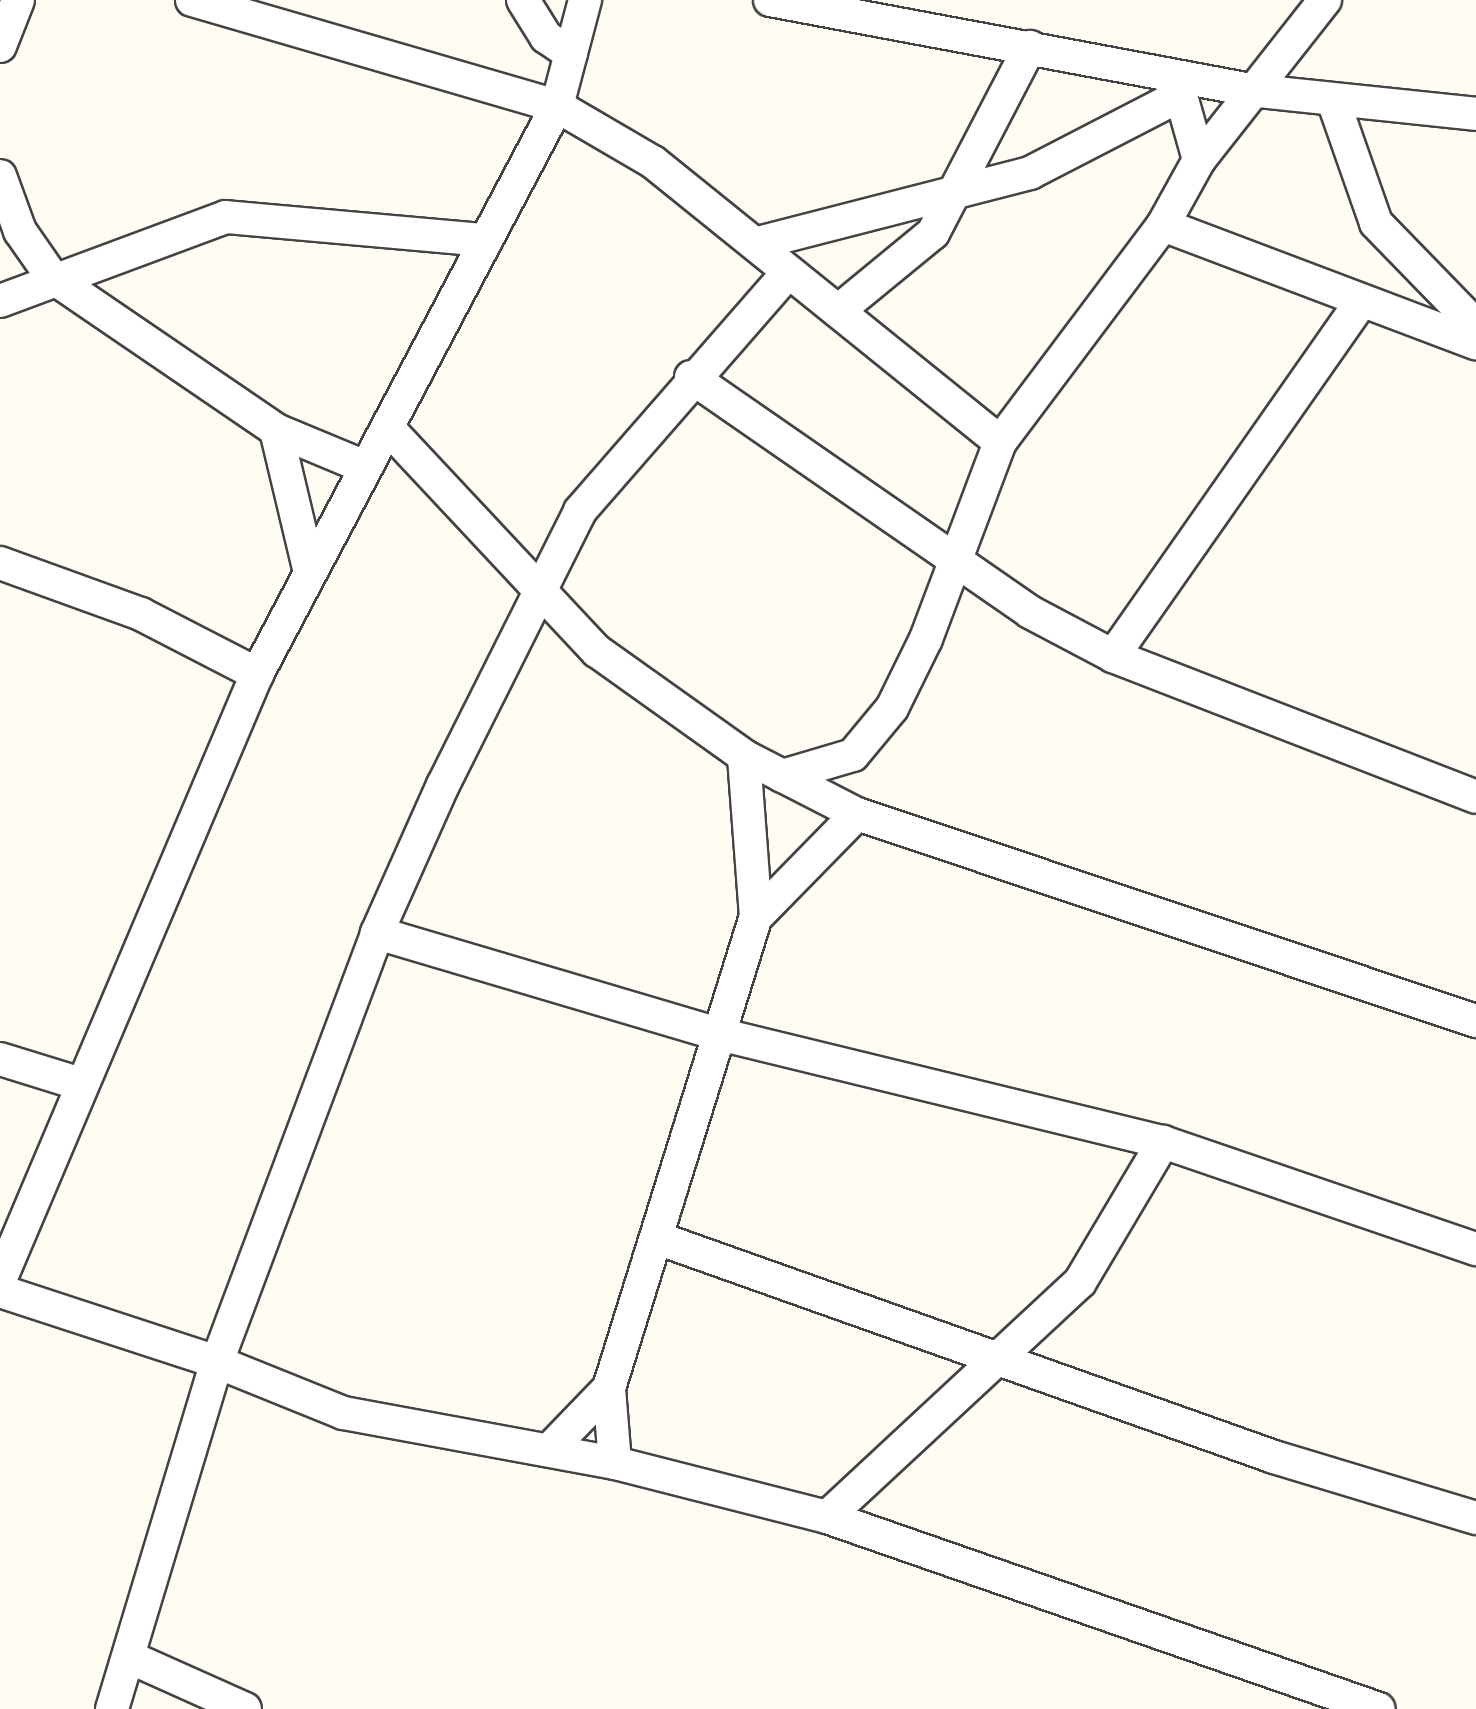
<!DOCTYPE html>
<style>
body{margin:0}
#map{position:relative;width:1476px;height:1709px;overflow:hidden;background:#fffcf3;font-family:Literata,serif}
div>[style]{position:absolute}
.roads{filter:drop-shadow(2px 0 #434343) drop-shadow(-2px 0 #434343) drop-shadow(0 2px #434343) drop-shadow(0 -2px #434343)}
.minor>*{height:32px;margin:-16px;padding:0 16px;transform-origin:16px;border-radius:16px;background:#fff}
span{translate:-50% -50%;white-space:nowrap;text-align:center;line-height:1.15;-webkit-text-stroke:8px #fff;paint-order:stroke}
</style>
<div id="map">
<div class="roads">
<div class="minor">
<i style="left:192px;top:0;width:380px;rotate:16.2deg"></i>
<i style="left:557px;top:106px;width:111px;rotate:30.3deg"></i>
<i style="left:653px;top:162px;width:446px;rotate:38.9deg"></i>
<i style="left:523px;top:0;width:44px;rotate:58.1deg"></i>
<i style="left:546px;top:37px;width:30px;rotate:34deg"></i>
<i style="left:770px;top:0;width:487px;rotate:10.6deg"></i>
<i style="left:1249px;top:90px;width:228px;rotate:6deg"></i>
<i style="left:0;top:46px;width:49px;rotate:-68.6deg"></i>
<i style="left:1176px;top:78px;width:85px;rotate:74.3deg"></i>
<i style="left:1333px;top:100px;width:130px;rotate:70.7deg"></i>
<i style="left:1376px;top:223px;width:144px;rotate:45.8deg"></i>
<i style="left:0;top:176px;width:59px;rotate:70deg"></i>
<i style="left:20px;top:231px;width:56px;rotate:55.2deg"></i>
<i style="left:52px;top:277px;width:271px;rotate:34.3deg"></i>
<i style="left:276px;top:430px;width:96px;rotate:22.6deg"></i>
<i style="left:1163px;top:225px;width:335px;rotate:20.7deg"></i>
<i style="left:758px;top:243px;width:281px;rotate:-14.4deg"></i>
<i style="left:1030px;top:173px;width:170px;rotate:-27.3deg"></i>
<i style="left:0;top:301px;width:241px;rotate:-20.4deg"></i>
<i style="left:226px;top:217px;width:261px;rotate:5.1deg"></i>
<i style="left:838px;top:311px;width:123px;rotate:-39.4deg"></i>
<i style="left:933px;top:233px;width:210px;rotate:-62.5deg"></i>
<i style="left:691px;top:377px;width:412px;rotate:34.7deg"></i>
<i style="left:1030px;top:612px;width:94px;rotate:27.9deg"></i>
<i style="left:1113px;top:656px;width:389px;rotate:21.2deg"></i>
<i style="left:388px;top:428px;width:306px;rotate:46.9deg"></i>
<i style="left:597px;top:651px;width:181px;rotate:35.5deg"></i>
<i style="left:744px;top:756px;width:127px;rotate:27.2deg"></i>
<i style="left:857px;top:814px;width:653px;rotate:18.49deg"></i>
<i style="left:276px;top:430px;width:143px;rotate:76.6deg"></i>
<i style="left:0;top:563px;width:150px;rotate:19.9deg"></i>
<i style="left:141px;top:614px;width:131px;rotate:27.3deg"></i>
<i style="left:1113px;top:656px;width:432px;rotate:-55deg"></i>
<i style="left:782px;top:776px;width:74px;rotate:-16.5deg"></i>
<i style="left:853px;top:755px;width:61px;rotate:-50.3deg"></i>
<i style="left:892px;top:708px;width:77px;rotate:-63.8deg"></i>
<i style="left:926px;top:639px;width:210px;rotate:-69.4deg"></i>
<i style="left:1000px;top:442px;width:271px;rotate:-53.1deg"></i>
<i style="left:1163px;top:225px;width:74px;rotate:-61deg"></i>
<i style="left:1199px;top:160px;width:204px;rotate:-51.8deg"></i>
<i style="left:756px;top:917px;width:144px;rotate:-45.6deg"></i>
<i style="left:377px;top:933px;width:357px;rotate:16.5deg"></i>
<i style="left:719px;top:1034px;width:457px;rotate:13.7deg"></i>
<i style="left:1163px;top:1142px;width:331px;rotate:18.9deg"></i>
<i style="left:0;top:1059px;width:85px;rotate:17.2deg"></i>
<i style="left:657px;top:1238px;width:655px;rotate:19.54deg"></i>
<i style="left:1274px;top:1457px;width:211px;rotate:16.8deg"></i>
<i style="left:0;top:1280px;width:658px;rotate:-67.02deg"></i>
<i style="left:257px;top:674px;width:642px;rotate:-62.16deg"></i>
<i style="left:557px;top:106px;width:110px;rotate:-75.2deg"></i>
<i style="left:0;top:1291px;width:228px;rotate:18.1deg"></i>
<i style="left:217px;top:1362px;width:136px;rotate:22deg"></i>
<i style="left:343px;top:1413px;width:277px;rotate:10.4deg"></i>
<i style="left:615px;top:1463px;width:219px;rotate:14.3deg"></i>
<i style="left:827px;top:1517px;width:584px;rotate:19.18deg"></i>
<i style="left:550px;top:1449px;width:85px;rotate:-46deg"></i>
<i style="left:615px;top:1463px;width:75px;rotate:-94.6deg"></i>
<i style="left:609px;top:1388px;width:493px;rotate:-72.7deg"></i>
<i style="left:756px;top:917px;width:161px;rotate:-94.3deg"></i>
<i style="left:827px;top:1517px;width:345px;rotate:-42.9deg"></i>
<i style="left:1080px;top:1282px;width:163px;rotate:-59.3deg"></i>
<i style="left:129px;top:1657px;width:127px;rotate:24.1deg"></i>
<i style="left:112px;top:1709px;width:363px;rotate:-73.2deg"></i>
<i style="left:217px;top:1362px;width:458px;rotate:-69.5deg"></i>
<i style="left:377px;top:933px;width:162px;rotate:-66deg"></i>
<i style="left:443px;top:785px;width:306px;rotate:-63.4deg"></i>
<i style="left:580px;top:511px;width:315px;rotate:-48.9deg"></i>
</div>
</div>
</div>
